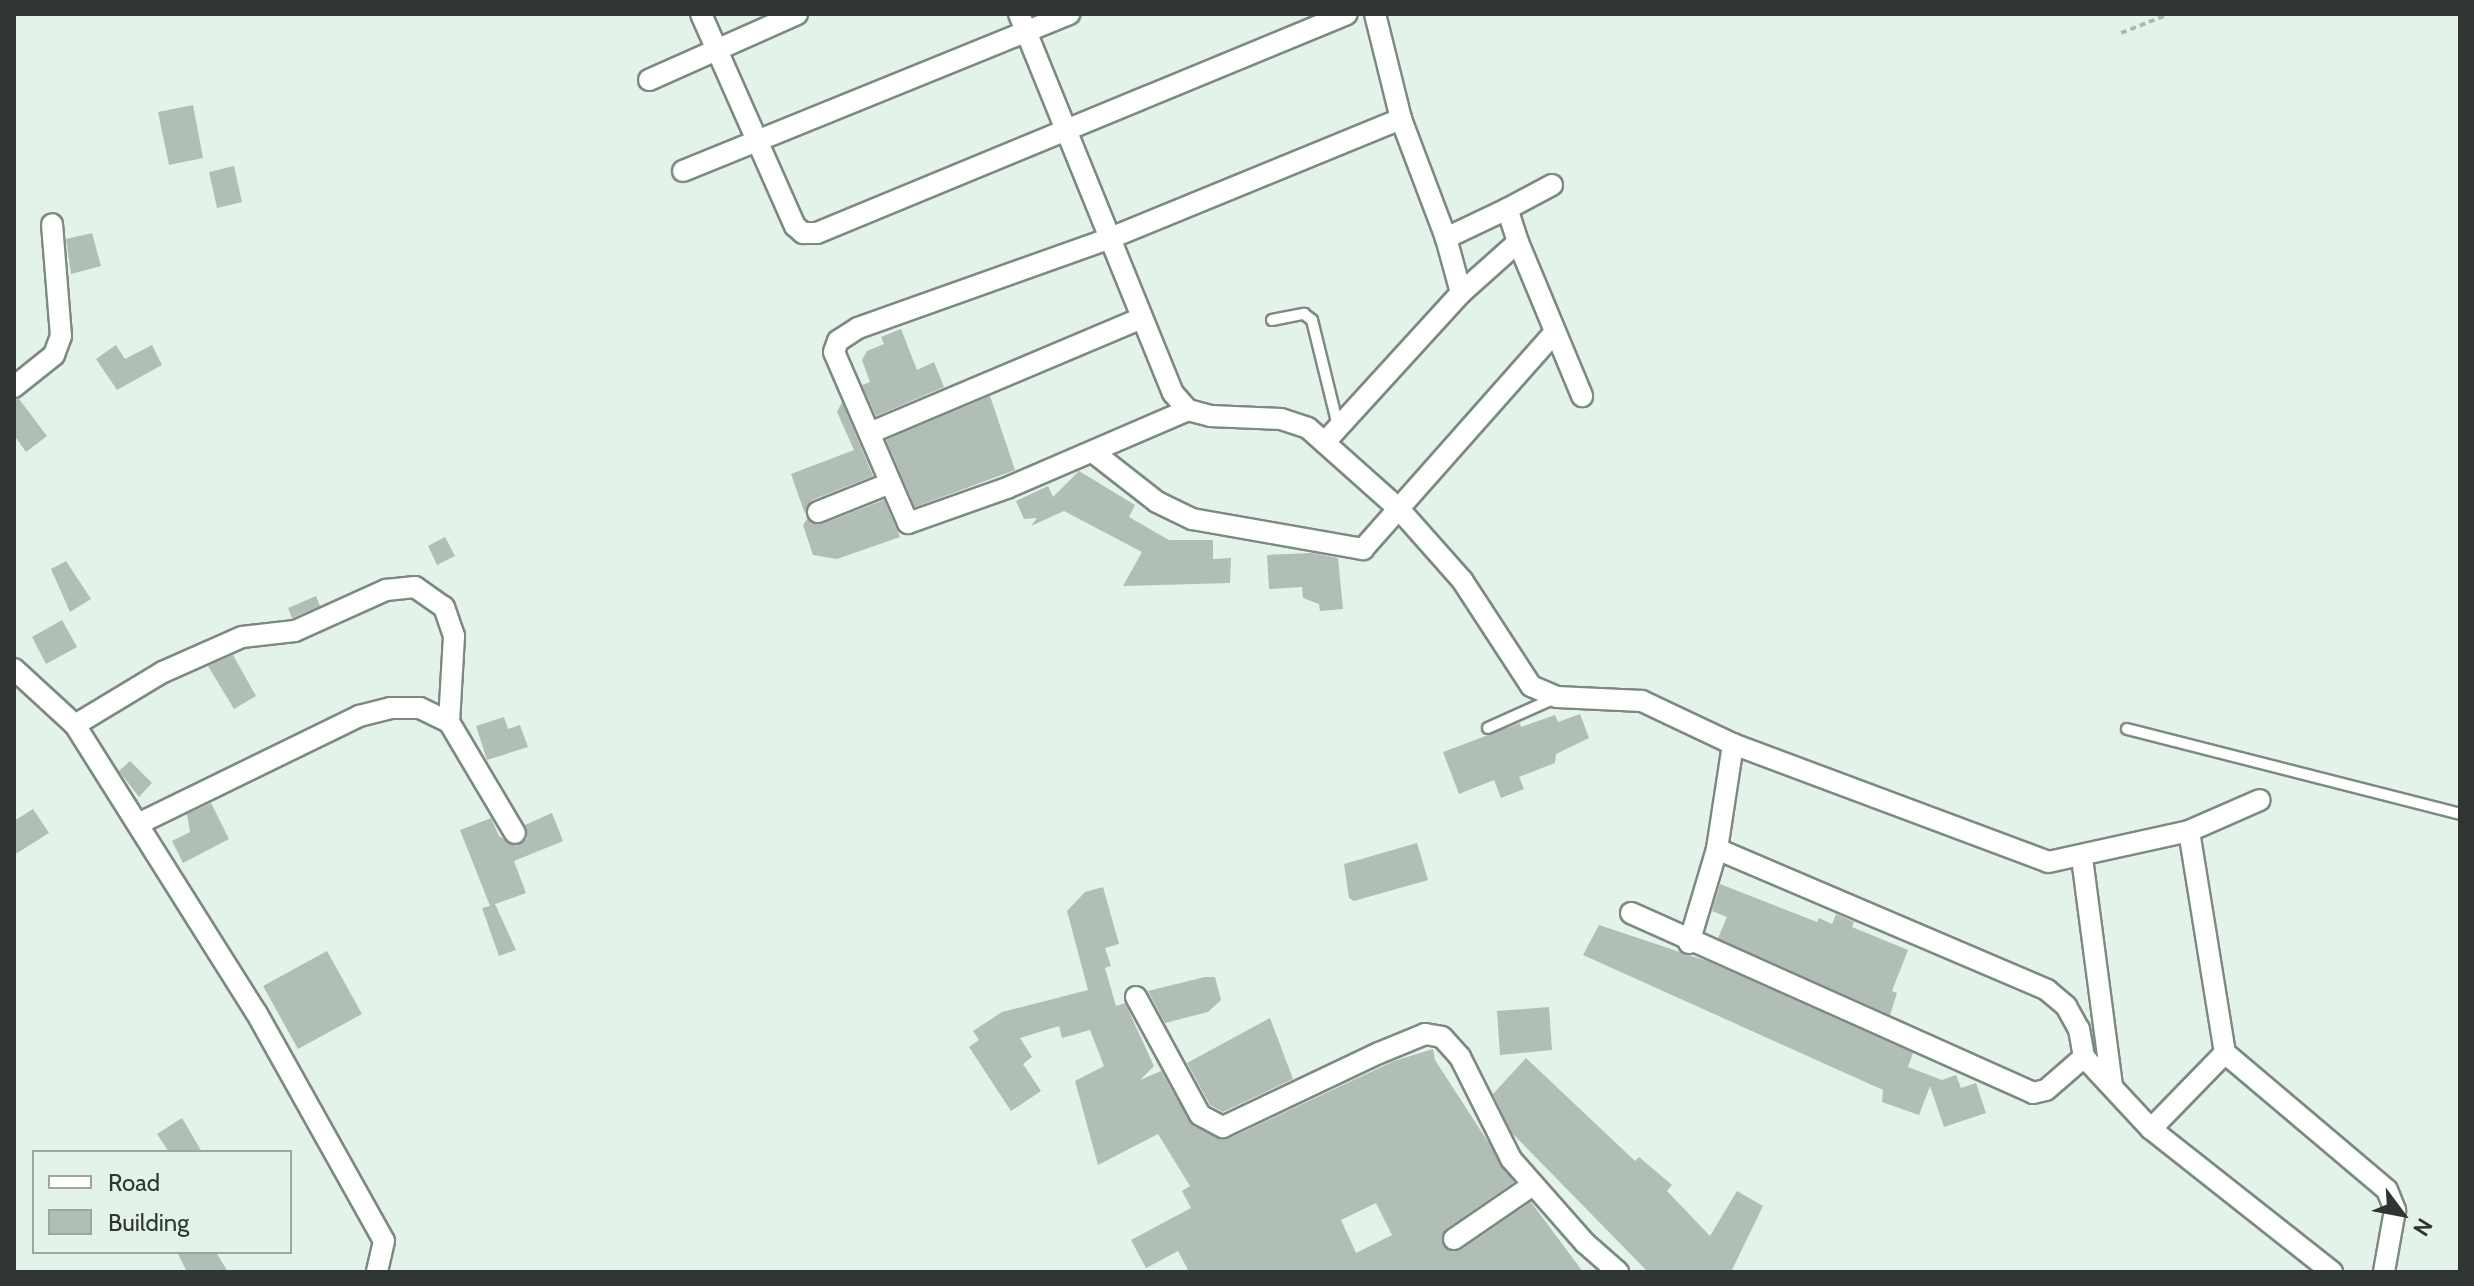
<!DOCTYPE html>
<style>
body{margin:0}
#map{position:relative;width:2474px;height:1286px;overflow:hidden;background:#e4f3ea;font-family:Cabin,sans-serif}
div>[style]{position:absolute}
.building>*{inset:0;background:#b0beb5}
.path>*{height:4px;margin-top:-2px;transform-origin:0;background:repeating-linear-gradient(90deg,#acb9b2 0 6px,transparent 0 10px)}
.roads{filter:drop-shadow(2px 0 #7c8a81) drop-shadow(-2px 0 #7c8a81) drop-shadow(0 2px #7c8a81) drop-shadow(0 -2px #7c8a81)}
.service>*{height:10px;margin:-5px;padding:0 5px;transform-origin:5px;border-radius:5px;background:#fff}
.minor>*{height:20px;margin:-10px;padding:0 10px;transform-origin:10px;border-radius:10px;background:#fff}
span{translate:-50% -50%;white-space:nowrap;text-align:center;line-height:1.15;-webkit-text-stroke:7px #e4f3ea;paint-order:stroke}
.frame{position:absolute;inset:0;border:16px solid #2f3532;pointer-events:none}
.legend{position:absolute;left:32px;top:1150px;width:260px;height:104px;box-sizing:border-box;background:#e4f3ea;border:2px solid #9ca7a0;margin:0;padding:10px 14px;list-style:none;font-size:24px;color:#2f3532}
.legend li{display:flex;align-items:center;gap:16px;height:40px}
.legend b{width:40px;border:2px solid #9ca7a0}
.north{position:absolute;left:2362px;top:1174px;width:80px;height:80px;-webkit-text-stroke:6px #e4f3ea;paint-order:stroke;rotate:122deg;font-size:22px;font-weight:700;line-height:32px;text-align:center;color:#2f3532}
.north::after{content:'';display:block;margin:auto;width:28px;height:36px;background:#2f3532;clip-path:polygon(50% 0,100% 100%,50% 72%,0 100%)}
</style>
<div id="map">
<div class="building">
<i style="clip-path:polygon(193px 105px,203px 158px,169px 165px,158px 112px)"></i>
<i style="clip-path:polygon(234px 166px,242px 202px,217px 208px,209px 172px)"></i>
<i style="clip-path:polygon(92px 233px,101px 266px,71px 274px,66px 239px)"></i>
<i style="clip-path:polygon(901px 329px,917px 370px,934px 362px,944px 387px,876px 416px,862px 385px,870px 382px,862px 360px,867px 351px,884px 344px,881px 337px)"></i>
<i style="clip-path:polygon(116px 345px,125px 359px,152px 345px,162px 365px,117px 390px,96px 359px)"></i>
<i style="clip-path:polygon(990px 396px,1015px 470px,915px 507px,886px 440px)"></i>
<i style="clip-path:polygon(19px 399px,47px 436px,26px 452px,14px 435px,14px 400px)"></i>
<i style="clip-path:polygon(842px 402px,873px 476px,812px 500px,805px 514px,791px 474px,854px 450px,837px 412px)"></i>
<i style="clip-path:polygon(1079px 471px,1135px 505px,1129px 517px,1169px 540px,1213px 540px,1213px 559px,1231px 558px,1230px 583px,1123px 586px,1142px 552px,1064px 511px,1031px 526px,1037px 518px,1024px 519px,1016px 501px,1048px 486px,1053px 497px)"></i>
<i style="clip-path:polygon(884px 500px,900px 537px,837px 559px,813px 555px,803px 525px,807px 519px,822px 524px)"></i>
<i style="clip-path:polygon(445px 537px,455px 556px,437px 565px,428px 546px)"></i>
<i style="clip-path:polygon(1312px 553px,1338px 558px,1343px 609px,1320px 611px,1319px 604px,1303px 598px,1302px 587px,1269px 589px,1267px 555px)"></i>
<i style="clip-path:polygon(66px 561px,91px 599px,70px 612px,51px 569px)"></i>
<i style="clip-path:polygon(316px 596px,320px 606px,292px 618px,288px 608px)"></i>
<i style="clip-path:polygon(62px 620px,77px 647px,46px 664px,32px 637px)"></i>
<i style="clip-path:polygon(233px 655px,256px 696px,234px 709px,208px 666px)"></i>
<i style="clip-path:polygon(1580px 714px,1589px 738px,1556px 754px,1555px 763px,1519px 777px,1524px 789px,1501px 798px,1494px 780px,1459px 794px,1443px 752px,1520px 723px,1521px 727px,1555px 715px,1558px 722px)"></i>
<i style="clip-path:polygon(504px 717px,508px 729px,520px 725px,528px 747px,487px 760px,476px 726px)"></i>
<i style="clip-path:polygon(130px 761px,152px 783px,139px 797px,119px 771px)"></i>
<i style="clip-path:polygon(211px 803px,229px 839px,183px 863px,172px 841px,190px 832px,187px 814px)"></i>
<i style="clip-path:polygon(33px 809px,49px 833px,14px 855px,14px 821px)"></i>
<i style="clip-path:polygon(552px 813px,563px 841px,514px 861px,526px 893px,495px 904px,516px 950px,499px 956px,482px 908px,490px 906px,460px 830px,491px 818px,499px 836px,516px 846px,527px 839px,525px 825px)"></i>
<i style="clip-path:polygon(1417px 843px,1428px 880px,1354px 901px,1349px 898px,1344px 864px)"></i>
<i style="clip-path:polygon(1720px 884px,1817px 922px,1819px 918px,1832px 924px,1836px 914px,1854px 922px,1852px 927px,1908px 950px,1892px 991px,1897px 993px,1890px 1015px,1718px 938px,1727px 917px,1712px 911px)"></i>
<i style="clip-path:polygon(evenodd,1103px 887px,1119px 944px,1105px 948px,1111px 966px,1105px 968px,1116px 1006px,1125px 1003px,1154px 1066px,1140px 1080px,1161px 1071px,1193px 1126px,1228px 1139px,1394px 1061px,1433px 1049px,1435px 1060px,1514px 1182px,1447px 1228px,1443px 1246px,1461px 1250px,1531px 1202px,1583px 1272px,1189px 1272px,1178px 1251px,1146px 1268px,1131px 1240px,1191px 1208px,1182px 1191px,1190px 1186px,1158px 1134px,1098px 1165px,1075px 1081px,1104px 1066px,1090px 1030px,1062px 1038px,1059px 1026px,1020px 1038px,1032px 1057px,1023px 1064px,1041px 1091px,1011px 1111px,969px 1047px,979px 1040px,973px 1031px,1002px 1012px,1088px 990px,1067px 911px,1085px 892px,1103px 887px,1376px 1203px,1392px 1235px,1356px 1253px,1341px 1220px,1376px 1203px)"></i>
<i style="clip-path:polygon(1599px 925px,1707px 961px,1913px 1053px,1908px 1067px,1942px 1080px,1956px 1075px,1961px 1088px,1976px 1083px,1986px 1113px,1944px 1127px,1930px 1086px,1919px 1115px,1882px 1102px,1883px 1090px,1583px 955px)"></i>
<i style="clip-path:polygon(327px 951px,362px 1014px,298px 1049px,263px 986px)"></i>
<i style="clip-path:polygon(1205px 977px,1215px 977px,1221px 1000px,1208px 1012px,1165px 1023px,1148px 991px)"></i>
<i style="clip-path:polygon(1549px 1007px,1552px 1050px,1500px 1055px,1497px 1011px)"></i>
<i style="clip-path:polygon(1270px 1018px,1293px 1079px,1223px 1112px,1210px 1105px,1187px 1063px)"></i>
<i style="clip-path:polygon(1526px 1058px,1635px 1161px,1639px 1157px,1672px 1185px,1667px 1191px,1710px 1236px,1737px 1191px,1763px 1206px,1731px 1272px,1648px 1272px,1512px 1133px,1493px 1094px)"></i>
<i style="clip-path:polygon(182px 1118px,202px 1152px,169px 1152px,157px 1134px)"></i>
<i style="clip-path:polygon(177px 1252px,216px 1252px,228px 1272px,187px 1272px)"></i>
</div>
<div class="path">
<i style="left:2121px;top:33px;width:52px;rotate:-21.6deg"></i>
</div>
<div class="roads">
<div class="service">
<i style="left:1272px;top:320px;width:33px;rotate:-11deg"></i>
<i style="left:1304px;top:314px;width:10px;rotate:37deg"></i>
<i style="left:1312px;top:320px;width:109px;rotate:76.2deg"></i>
<i style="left:1488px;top:728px;width:73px;rotate:-24.1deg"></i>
<i style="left:2127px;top:729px;width:344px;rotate:14.3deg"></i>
</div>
<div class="minor">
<i style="left:701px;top:14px;width:232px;rotate:66.1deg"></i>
<i style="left:795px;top:226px;width:11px;rotate:41deg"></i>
<i style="left:803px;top:233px;width:14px"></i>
<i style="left:817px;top:233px;width:573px;rotate:-22.45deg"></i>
<i style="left:1019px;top:14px;width:409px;rotate:67.9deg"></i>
<i style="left:1173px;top:393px;width:23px;rotate:49deg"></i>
<i style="left:1188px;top:410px;width:23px;rotate:15deg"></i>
<i style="left:1210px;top:416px;width:71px;rotate:2.4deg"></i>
<i style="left:1281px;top:419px;width:28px;rotate:18deg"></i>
<i style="left:1308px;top:428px;width:123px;rotate:41.7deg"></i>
<i style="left:1400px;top:510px;width:94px;rotate:48.5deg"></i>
<i style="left:1462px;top:580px;width:126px;rotate:56.9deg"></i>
<i style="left:1531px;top:686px;width:28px;rotate:23deg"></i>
<i style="left:1557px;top:697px;width:85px;rotate:2.7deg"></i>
<i style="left:1642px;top:701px;width:101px;rotate:25.3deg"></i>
<i style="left:1733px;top:744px;width:336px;rotate:20.5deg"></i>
<i style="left:2048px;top:862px;width:144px;rotate:-12.4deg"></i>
<i style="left:2189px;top:831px;width:225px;rotate:80.8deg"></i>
<i style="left:2225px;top:1053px;width:212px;rotate:40.2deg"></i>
<i style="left:2387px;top:1190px;width:22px;rotate:68deg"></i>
<i style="left:2395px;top:1210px;width:63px;rotate:100.1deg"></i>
<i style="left:649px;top:80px;width:162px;rotate:-24deg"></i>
<i style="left:683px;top:171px;width:417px;rotate:-22.1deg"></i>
<i style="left:1507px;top:209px;width:51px;rotate:-28.1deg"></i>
<i style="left:1446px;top:238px;width:57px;rotate:74.7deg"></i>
<i style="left:1518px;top:242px;width:167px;rotate:67.4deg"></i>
<i style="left:14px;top:387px;width:51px;rotate:-38.7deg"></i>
<i style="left:54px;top:355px;width:20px;rotate:-70deg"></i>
<i style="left:61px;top:336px;width:112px;rotate:-94.6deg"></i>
<i style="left:1188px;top:410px;width:197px;rotate:156.7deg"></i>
<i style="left:1007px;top:488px;width:105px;rotate:160.5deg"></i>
<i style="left:908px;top:523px;width:186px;rotate:-113.4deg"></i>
<i style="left:834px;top:352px;width:12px;rotate:-70deg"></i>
<i style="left:838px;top:341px;width:24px;rotate:-33deg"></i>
<i style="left:858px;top:328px;width:265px;rotate:-19.6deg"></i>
<i style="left:1108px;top:239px;width:317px;rotate:-22.3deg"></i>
<i style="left:872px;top:432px;width:293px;rotate:-22.9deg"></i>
<i style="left:1325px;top:442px;width:202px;rotate:-47.6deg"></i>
<i style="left:1461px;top:293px;width:76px;rotate:-41.8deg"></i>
<i style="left:1518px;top:242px;width:35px;rotate:-108deg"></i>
<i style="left:1507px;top:209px;width:68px;rotate:154.6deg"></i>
<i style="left:1446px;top:238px;width:127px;rotate:-110.7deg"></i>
<i style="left:1401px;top:119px;width:108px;rotate:-103.9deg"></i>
<i style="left:1093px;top:452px;width:81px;rotate:38deg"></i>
<i style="left:1157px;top:502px;width:39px;rotate:26deg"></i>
<i style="left:1192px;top:519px;width:174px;rotate:10deg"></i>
<i style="left:1363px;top:549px;width:288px;rotate:-48.5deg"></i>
<i style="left:818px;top:512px;width:78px;rotate:-21.9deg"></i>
<i style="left:14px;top:669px;width:83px;rotate:42.6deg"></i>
<i style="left:75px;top:725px;width:339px;rotate:57.8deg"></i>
<i style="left:256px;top:1012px;width:262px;rotate:60.8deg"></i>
<i style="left:384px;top:1241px;width:32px;rotate:103deg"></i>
<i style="left:75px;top:725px;width:103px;rotate:-31.1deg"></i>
<i style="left:163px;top:672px;width:86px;rotate:-23.9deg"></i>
<i style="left:242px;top:637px;width:53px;rotate:-6.5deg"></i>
<i style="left:295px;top:631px;width:100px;rotate:-24.3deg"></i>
<i style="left:386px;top:590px;width:29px;rotate:-6deg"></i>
<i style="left:415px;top:587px;width:35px;rotate:35deg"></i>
<i style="left:444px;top:607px;width:31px;rotate:71deg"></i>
<i style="left:454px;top:636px;width:86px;rotate:93.3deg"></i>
<i style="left:140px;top:823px;width:244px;rotate:-26deg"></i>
<i style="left:359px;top:716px;width:32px;rotate:-14deg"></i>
<i style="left:390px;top:708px;width:30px"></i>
<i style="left:420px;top:708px;width:32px;rotate:26deg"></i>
<i style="left:449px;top:722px;width:129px;rotate:59.3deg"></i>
<i style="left:2189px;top:831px;width:77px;rotate:-23.6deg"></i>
<i style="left:1717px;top:849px;width:359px;rotate:23.1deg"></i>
<i style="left:2047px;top:990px;width:25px;rotate:40deg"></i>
<i style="left:2066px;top:1006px;width:26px;rotate:61deg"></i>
<i style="left:2079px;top:1029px;width:28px;rotate:80deg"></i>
<i style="left:2084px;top:1057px;width:98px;rotate:47.1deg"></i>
<i style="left:2151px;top:1129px;width:231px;rotate:38.3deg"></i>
<i style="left:2082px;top:858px;width:230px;rotate:82.5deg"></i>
<i style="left:1631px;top:913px;width:440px;rotate:24.1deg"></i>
<i style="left:2033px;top:1093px;width:13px;rotate:-13deg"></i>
<i style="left:2046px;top:1090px;width:50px;rotate:-41deg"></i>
<i style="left:1689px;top:943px;width:98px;rotate:-73.4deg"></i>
<i style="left:1717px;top:849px;width:106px;rotate:-81.3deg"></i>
<i style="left:1136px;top:997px;width:134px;rotate:61.5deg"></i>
<i style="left:1200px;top:1115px;width:26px;rotate:28deg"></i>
<i style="left:1223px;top:1127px;width:173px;rotate:-25.4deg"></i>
<i style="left:1379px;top:1053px;width:50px;rotate:-22.4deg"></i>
<i style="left:1425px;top:1034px;width:17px;rotate:10deg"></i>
<i style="left:1442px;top:1037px;width:27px;rotate:48deg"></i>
<i style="left:1460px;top:1057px;width:114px;rotate:63.4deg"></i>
<i style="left:1511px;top:1159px;width:112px;rotate:48.6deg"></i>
<i style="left:1585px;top:1243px;width:44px;rotate:41.3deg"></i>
<i style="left:2151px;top:1129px;width:106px;rotate:-45.8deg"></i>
<i style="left:1454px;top:1239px;width:96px;rotate:-34.4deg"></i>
</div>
</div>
<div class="frame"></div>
<ul class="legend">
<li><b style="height:10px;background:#fff"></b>Road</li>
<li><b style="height:22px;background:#b0beb5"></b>Building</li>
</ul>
<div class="north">N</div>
</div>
